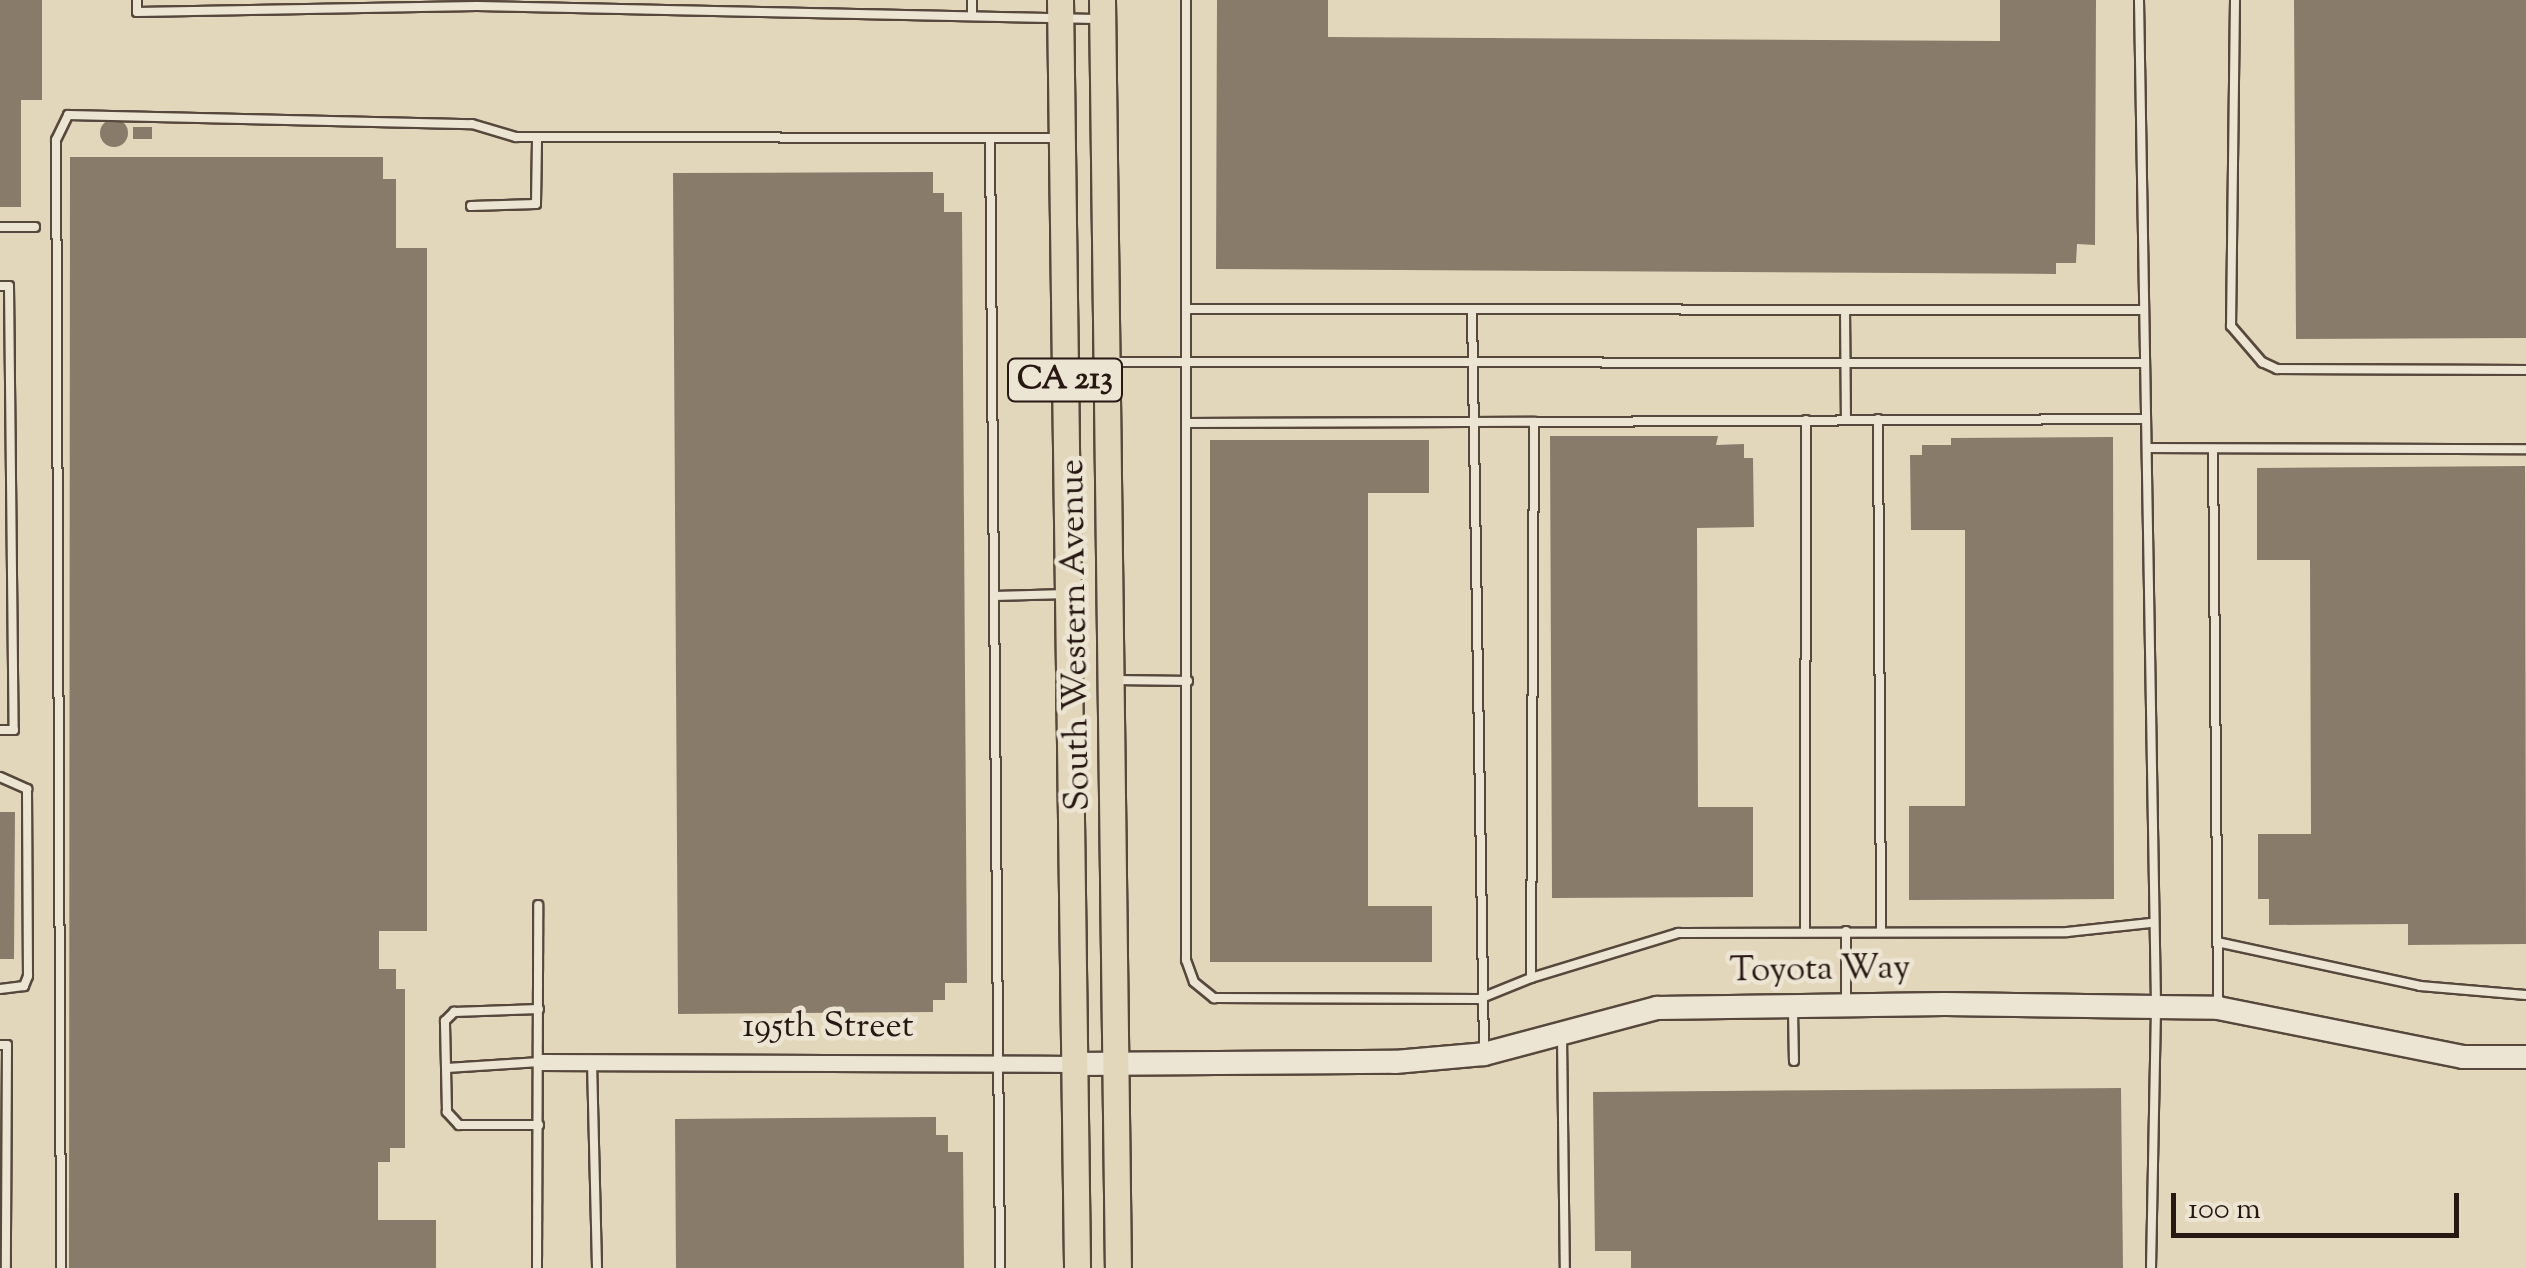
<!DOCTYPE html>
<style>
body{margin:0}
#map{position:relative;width:2526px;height:1268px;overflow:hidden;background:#e3d7bb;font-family:"Sorts Mill Goudy",serif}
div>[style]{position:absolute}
.building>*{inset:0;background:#897b6a}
.round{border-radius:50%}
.roads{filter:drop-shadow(2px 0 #57483d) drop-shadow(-2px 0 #57483d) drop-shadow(0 2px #57483d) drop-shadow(0 -2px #57483d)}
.lane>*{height:8px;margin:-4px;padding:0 4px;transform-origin:4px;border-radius:4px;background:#ede5d3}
.street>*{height:15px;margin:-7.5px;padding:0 7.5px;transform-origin:7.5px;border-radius:7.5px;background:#ede5d3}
.secondary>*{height:22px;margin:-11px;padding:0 11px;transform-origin:11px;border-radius:11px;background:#ede5d3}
.primary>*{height:25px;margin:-12.5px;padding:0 12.5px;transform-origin:12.5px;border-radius:12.5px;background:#e3d7bb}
span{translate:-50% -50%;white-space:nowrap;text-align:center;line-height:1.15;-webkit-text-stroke:9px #ede5d3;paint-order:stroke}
.shield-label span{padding:2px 8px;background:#ede5d3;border:2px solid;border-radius:8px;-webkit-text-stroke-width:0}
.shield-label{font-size:32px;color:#281813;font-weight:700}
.street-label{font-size:35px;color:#281813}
.scale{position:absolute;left:2171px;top:1193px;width:288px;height:45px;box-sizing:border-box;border:5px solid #281813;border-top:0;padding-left:12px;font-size:30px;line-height:35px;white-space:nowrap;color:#281813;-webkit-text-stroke:8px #ede5d3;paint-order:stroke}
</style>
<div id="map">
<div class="building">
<i style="clip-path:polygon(0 0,42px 0,42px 100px,21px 100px,21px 207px,0 207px)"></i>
<i style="clip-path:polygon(1217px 0,1328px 0,1328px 37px,2000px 41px,2000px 0,2096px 0,2095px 245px,2077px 244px,2076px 263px,2056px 263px,2056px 274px,1216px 269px)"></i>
<i style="clip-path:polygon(2294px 0,2526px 0,2526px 338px,2296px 339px)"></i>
<i class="round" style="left:100px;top:119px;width:28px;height:28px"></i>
<i style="clip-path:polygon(133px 127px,152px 127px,152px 139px,133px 139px)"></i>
<i style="clip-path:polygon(70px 157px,383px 157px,383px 179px,396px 179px,396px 248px,427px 248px,427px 931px,379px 931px,379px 969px,396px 969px,396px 989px,405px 989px,405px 1148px,390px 1148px,390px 1162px,378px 1162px,378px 1220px,436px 1220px,436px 1268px,69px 1268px)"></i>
<i style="clip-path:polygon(933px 172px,933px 193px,944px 193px,944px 212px,962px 212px,967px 983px,945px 983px,945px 1000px,933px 1000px,933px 1012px,678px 1014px,673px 173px)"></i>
<i style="clip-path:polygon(1550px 436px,1718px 436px,1716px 445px,1744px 444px,1744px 458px,1753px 458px,1754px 527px,1697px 528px,1698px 807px,1753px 807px,1753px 897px,1552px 898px)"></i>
<i style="clip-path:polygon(2113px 437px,2114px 899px,1909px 900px,1909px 806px,1965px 806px,1965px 530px,1911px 530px,1910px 455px,1922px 455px,1922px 445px,1951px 445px,1951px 438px)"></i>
<i style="clip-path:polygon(1210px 440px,1429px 440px,1429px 493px,1368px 493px,1368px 906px,1432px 906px,1432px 962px,1210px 962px)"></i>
<i style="clip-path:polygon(2525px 466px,2526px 944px,2408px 945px,2408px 924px,2269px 925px,2269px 899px,2258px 899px,2258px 834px,2311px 834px,2310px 560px,2257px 560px,2257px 468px)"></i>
<i style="clip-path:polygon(0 812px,15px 812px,14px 959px,0 959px)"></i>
<i style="clip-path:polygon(2121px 1088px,2123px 1268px,1631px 1268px,1631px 1251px,1595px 1251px,1593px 1092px)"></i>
<i style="clip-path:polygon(936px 1117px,936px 1135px,948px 1135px,948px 1152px,963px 1152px,964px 1268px,676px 1268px,675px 1119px)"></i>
</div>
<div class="roads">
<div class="lane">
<i style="left:137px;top:0;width:12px;rotate:90deg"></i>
<i style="left:137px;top:12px;width:340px;rotate:-1deg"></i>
<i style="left:477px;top:6px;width:619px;rotate:1.2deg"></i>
<i style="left:1186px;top:0;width:960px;rotate:90deg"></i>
<i style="left:1186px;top:960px;width:23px;rotate:70deg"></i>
<i style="left:1194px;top:982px;width:26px;rotate:39deg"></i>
<i style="left:1214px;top:998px;width:265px;rotate:0.2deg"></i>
<i style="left:1479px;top:999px;width:56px;rotate:-22deg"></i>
<i style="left:2139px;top:0;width:1008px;rotate:89.03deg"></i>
<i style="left:2156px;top:1008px;width:260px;rotate:91.1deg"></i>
<i style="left:2235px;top:0;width:326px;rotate:90.7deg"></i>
<i style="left:2231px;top:326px;width:48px;rotate:49.3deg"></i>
<i style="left:2262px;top:362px;width:17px;rotate:25deg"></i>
<i style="left:2277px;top:369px;width:249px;rotate:0.2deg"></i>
<i style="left:972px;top:16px;width:16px;rotate:-90deg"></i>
<i style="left:990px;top:138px;width:1130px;rotate:89.49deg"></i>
<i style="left:471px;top:206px;width:65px;rotate:-1.8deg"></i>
<i style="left:536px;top:204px;width:67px;rotate:-89.1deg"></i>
<i style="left:0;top:227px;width:35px"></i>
<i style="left:0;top:286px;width:9px"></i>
<i style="left:9px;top:286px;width:444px;rotate:89.4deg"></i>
<i style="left:14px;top:730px;width:14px;rotate:180deg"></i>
<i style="left:1189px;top:309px;width:955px;rotate:0.06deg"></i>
<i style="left:1472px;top:310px;width:740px;rotate:89.07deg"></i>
<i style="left:1845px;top:310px;width:109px;rotate:89.5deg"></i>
<i style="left:1110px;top:362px;width:1035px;rotate:0.06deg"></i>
<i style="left:1878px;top:419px;width:513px;rotate:89.66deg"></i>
<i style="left:2146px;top:419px;width:612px;rotate:179.72deg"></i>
<i style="left:1534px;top:422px;width:556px;rotate:90.31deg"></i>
<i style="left:1531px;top:978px;width:154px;rotate:-17deg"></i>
<i style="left:1678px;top:933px;width:389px;rotate:-0.1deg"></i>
<i style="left:2067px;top:932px;width:84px;rotate:-6.1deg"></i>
<i style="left:1190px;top:423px;width:344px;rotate:-0.2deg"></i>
<i style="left:2147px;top:448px;width:379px;rotate:0.2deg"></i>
<i style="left:2213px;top:449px;width:555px;rotate:89.48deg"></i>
<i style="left:998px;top:596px;width:66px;rotate:-1.7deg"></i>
<i style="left:1118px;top:680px;width:70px;rotate:0.8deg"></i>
<i style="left:0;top:777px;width:30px;rotate:24deg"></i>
<i style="left:27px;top:789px;width:187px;rotate:89.7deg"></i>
<i style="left:28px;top:976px;width:11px;rotate:112deg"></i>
<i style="left:24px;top:986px;width:24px;rotate:173deg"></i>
<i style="left:1805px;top:931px;width:511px;rotate:-89.89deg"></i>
<i style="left:1846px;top:931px;width:70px;rotate:90deg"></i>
<i style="left:2217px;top:942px;width:208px;rotate:12.2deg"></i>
<i style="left:2420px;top:986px;width:106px;rotate:4.9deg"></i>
<i style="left:1793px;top:1011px;width:50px;rotate:88.9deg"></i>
<i style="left:1562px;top:1037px;width:231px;rotate:89.3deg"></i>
<i style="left:0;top:1045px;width:7px"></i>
<i style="left:7px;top:1045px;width:223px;rotate:90.3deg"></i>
<i style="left:592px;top:1062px;width:206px;rotate:88.6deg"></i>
<i style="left:447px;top:1068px;width:93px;rotate:-3.7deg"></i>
<i style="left:539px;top:1125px;width:80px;rotate:180deg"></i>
<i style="left:459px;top:1125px;width:18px;rotate:-133deg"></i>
<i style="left:447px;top:1112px;width:91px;rotate:-91.3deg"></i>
<i style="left:445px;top:1021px;width:13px;rotate:-45deg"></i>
<i style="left:454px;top:1012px;width:85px;rotate:-2deg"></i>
<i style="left:61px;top:1268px;width:1128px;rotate:-90.25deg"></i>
<i style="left:56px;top:140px;width:28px;rotate:-64deg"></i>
<i style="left:68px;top:115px;width:404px;rotate:1.3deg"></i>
<i style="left:472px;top:124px;width:46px;rotate:16.5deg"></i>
<i style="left:516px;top:137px;width:541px;rotate:0.11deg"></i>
<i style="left:537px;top:1268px;width:363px;rotate:-89.8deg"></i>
</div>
<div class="street">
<i style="left:540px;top:1062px;width:535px;rotate:0.21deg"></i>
</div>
<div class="secondary">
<i style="left:1075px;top:1064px;width:320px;rotate:-0.4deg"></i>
<i style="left:1395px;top:1062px;width:89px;rotate:-5.1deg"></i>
<i style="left:1484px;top:1054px;width:179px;rotate:-14.9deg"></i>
<i style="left:1657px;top:1008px;width:288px;rotate:-0.8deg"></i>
<i style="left:1945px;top:1004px;width:273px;rotate:0.8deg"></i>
<i style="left:2218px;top:1008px;width:250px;rotate:11.3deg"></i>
<i style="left:2463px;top:1057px;width:63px"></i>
</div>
<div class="primary">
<i style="left:1060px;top:0;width:1268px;rotate:89.23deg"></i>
<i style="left:1102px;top:0;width:1268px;rotate:89.28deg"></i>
</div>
</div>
<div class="shield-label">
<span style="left:1065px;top:380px">CA 213</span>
</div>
<div class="street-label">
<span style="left:1077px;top:635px;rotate:-91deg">South Western Avenue</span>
<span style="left:1820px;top:971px;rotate:-1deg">Toyota Way</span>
<span style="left:828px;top:1028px">195th Street</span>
</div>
<div class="scale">100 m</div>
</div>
